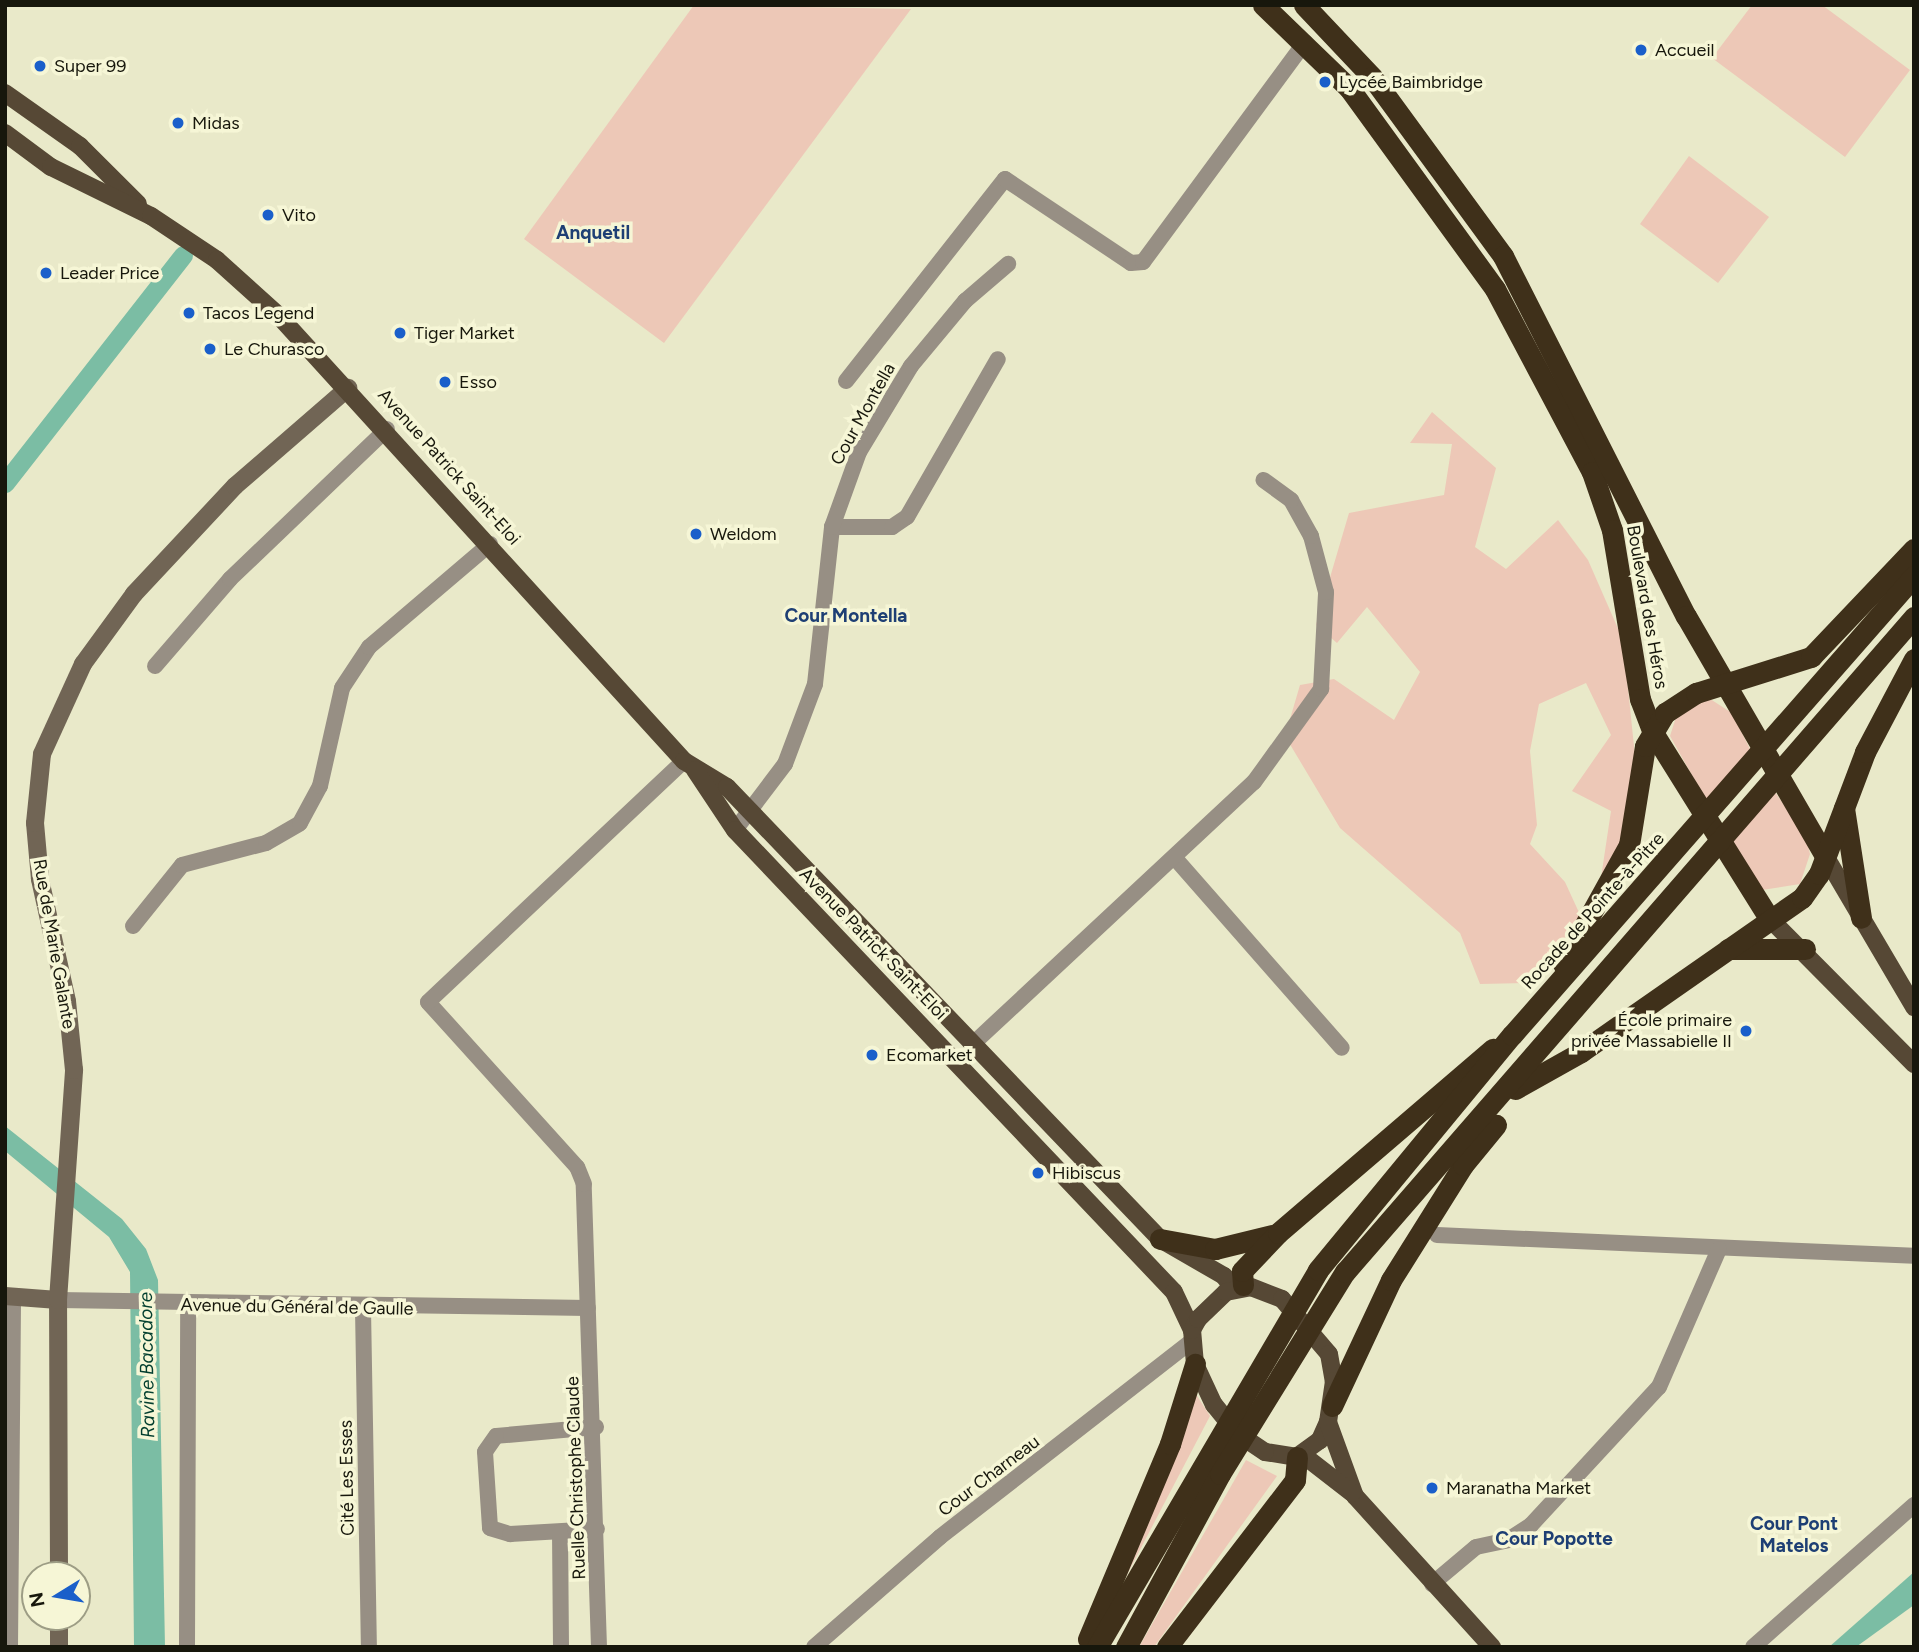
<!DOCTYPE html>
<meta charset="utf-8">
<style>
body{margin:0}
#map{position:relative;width:1919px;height:1652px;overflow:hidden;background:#e9e9c9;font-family:Figtree,sans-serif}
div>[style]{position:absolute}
.green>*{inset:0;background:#edc8b7}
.water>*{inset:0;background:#7bbda4}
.canal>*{height:19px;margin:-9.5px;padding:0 9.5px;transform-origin:9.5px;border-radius:9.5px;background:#7bbda4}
.street>*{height:16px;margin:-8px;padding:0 8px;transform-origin:8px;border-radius:8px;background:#978f84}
.secondary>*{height:18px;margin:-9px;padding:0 9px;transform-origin:9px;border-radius:9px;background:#716555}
.primary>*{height:18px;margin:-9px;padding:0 9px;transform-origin:9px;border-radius:9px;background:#564835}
.highway>*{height:21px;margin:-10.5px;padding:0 10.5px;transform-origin:10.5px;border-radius:10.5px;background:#3f301a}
.dots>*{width:19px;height:19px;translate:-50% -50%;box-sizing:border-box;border:4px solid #f6f6d6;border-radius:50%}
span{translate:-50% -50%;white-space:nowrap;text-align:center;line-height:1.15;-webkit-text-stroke:7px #f6f6d6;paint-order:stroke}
.poi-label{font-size:18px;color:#17170c}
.left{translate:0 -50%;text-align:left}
.right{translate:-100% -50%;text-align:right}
.street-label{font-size:18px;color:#17170c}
.neighbourhood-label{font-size:19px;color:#1e3f74;font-weight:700}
.water-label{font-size:19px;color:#023e2e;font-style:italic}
.frame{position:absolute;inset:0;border:7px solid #17170c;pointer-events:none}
.north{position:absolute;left:21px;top:1561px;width:70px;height:70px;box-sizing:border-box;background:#f6f6d6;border:2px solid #9d9d85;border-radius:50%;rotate:259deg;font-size:19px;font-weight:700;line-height:28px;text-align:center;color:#17170c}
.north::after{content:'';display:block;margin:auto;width:24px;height:32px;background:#1a5fca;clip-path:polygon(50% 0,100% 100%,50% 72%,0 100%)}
</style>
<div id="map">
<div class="green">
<i style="clip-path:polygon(694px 5px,911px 9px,664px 343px,524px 239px)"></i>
<i style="clip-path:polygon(1752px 5px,1822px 5px,1910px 70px,1845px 157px,1712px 58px)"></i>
<i style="clip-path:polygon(1689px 156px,1769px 217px,1718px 283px,1640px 224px)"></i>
<i style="clip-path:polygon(1432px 412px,1496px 468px,1475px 547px,1506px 569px,1558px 520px,1588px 560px,1623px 640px,1635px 756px,1630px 832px,1599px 891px,1611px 811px,1572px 791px,1611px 735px,1586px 683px,1539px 704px,1530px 751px,1537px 825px,1530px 844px,1565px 882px,1582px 919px,1556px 960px,1527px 983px,1480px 984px,1460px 933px,1340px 828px,1285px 736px,1300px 685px,1334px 679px,1394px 720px,1420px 672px,1367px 607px,1337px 643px,1316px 625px,1349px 513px,1444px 495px,1452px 444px,1410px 443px)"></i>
<i style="clip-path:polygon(1707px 697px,1732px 713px,1752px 753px,1707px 802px,1670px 736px,1678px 711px)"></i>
<i style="clip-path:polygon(1775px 792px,1806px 837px,1810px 854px,1800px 884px,1762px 890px,1730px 843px)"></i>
<i style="clip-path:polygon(1192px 1388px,1210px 1416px,1121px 1586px)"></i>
<i style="clip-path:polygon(1246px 1460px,1277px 1476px,1154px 1647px,1139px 1647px)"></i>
</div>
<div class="water">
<i style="clip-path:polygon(5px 1126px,122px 1219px,146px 1249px,158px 1280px,165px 1647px,134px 1647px,130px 1272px,109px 1237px,5px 1151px)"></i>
<i style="clip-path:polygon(1914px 1572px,1914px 1605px,1856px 1647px,1829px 1647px)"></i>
</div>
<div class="canal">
<i style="left:5px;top:483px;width:289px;rotate:-52deg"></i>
</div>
<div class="street">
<i style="left:846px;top:381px;width:257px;rotate:-51.8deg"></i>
<i style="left:1005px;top:179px;width:151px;rotate:33.7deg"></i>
<i style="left:1131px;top:263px;width:12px;rotate:-5deg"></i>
<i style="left:1143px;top:262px;width:273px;rotate:-53.6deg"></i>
<i style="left:832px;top:527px;width:60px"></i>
<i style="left:892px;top:527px;width:18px;rotate:-34deg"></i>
<i style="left:907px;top:517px;width:182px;rotate:-60.1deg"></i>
<i style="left:155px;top:666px;width:115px;rotate:-49.2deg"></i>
<i style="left:230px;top:579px;width:217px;rotate:-43.7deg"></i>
<i style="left:735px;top:830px;width:83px;rotate:-52.9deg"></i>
<i style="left:785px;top:764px;width:85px;rotate:-69.4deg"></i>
<i style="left:815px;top:684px;width:158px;rotate:-83.8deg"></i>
<i style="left:832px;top:527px;width:80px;rotate:-70.2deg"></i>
<i style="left:859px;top:452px;width:100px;rotate:-58.8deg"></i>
<i style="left:911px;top:366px;width:85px;rotate:-50.3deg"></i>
<i style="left:965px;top:301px;width:57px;rotate:-40.7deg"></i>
<i style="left:1174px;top:857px;width:254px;rotate:48.7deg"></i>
<i style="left:133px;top:926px;width:78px;rotate:-51.2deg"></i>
<i style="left:182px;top:865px;width:87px;rotate:-14.7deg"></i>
<i style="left:266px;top:843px;width:39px;rotate:-30deg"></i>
<i style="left:300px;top:823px;width:42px;rotate:-61.6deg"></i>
<i style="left:320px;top:786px;width:100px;rotate:-77.3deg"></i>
<i style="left:342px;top:688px;width:49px;rotate:-56.6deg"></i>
<i style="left:369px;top:647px;width:159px;rotate:-40.4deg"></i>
<i style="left:976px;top:1041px;width:380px;rotate:-43deg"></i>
<i style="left:1254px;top:782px;width:115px;rotate:-54.2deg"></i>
<i style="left:1321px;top:689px;width:97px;rotate:-87deg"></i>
<i style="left:1326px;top:592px;width:58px;rotate:-105deg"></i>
<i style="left:1311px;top:536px;width:41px;rotate:-119.1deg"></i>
<i style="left:1291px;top:500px;width:34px;rotate:-144deg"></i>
<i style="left:1437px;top:1235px;width:477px;rotate:2.5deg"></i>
<i style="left:58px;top:1300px;width:530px;rotate:0.86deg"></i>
<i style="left:363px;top:1309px;width:338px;rotate:89deg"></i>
<i style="left:596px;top:1427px;width:100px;rotate:174.9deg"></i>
<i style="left:496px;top:1436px;width:19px;rotate:125deg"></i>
<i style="left:485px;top:1452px;width:76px;rotate:86.2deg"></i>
<i style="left:490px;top:1528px;width:21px;rotate:17deg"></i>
<i style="left:510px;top:1534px;width:87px;rotate:-3.3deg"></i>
<i style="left:560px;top:1532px;width:115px;rotate:89.5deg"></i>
<i style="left:1432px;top:1584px;width:57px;rotate:-40.1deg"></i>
<i style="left:1476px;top:1547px;width:33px;rotate:-12deg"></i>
<i style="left:1508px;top:1540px;width:27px;rotate:-33deg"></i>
<i style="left:1531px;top:1525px;width:188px;rotate:-47.2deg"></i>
<i style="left:1659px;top:1387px;width:150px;rotate:-66.5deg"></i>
<i style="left:10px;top:1647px;width:350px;rotate:-89.5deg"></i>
<i style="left:187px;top:1647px;width:342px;rotate:-89.8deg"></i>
<i style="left:599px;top:1647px;width:463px;rotate:-91.9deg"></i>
<i style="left:584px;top:1184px;width:18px;rotate:-112deg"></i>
<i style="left:577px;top:1167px;width:222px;rotate:-132.1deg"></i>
<i style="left:428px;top:1002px;width:352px;rotate:-43.3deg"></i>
<i style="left:814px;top:1647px;width:167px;rotate:-41.1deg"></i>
<i style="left:940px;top:1537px;width:319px;rotate:-37.9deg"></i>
<i style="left:1753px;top:1647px;width:215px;rotate:-41.4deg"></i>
</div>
<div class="secondary">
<i style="left:5px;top:1296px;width:53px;rotate:4.3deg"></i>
<i style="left:59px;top:1575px;width:275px;rotate:-90.2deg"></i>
<i style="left:58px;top:1300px;width:231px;rotate:-86deg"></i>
<i style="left:74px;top:1070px;width:69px;rotate:-95.8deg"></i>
<i style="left:67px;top:1001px;width:125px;rotate:-102.5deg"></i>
<i style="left:40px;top:879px;width:56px;rotate:-95.1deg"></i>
<i style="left:35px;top:823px;width:69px;rotate:-84.2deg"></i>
<i style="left:42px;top:754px;width:99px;rotate:-65.5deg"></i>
<i style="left:83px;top:664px;width:87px;rotate:-53.9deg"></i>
<i style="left:134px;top:594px;width:148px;rotate:-46.9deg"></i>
<i style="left:235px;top:486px;width:150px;rotate:-40.9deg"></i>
<i style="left:59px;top:1617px;width:30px;rotate:90deg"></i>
</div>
<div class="primary">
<i style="left:5px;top:93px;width:92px;rotate:35.2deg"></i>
<i style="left:80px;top:146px;width:82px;rotate:45deg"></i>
<i style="left:5px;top:133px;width:57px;rotate:36.5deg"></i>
<i style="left:51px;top:167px;width:111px;rotate:26.1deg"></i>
<i style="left:151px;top:216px;width:79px;rotate:33.7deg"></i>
<i style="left:217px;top:260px;width:82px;rotate:42deg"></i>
<i style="left:278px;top:315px;width:603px;rotate:47.69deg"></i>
<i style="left:684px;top:761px;width:50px;rotate:31.2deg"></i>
<i style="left:727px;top:787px;width:626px;rotate:46.23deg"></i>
<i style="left:1160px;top:1239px;width:74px;rotate:30deg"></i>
<i style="left:1224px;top:1276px;width:15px;rotate:53deg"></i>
<i style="left:695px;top:770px;width:72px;rotate:56.3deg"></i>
<i style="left:735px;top:830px;width:637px;rotate:46.46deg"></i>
<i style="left:1174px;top:1292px;width:42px;rotate:64.7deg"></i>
<i style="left:1824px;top:854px;width:178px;rotate:59.5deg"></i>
<i style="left:1769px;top:918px;width:206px;rotate:45.2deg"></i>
<i style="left:1251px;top:1287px;width:33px;rotate:21deg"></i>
<i style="left:1282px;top:1299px;width:72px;rotate:49.5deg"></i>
<i style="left:1329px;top:1354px;width:27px;rotate:80deg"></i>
<i style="left:1334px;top:1381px;width:41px;rotate:98.3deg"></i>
<i style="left:1328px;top:1422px;width:20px;rotate:114deg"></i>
<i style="left:1320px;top:1440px;width:29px;rotate:144deg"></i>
<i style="left:1297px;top:1457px;width:32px;rotate:-171deg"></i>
<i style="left:1265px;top:1452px;width:34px;rotate:-146deg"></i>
<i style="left:1237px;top:1433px;width:36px;rotate:-129deg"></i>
<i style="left:1214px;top:1405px;width:45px;rotate:-114.9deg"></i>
<i style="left:1195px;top:1364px;width:34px;rotate:-95deg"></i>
<i style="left:1192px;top:1330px;width:13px;rotate:-61deg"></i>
<i style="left:1198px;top:1319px;width:39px;rotate:-44deg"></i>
<i style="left:1226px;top:1292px;width:25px;rotate:-11deg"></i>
<i style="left:1328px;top:1422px;width:79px;rotate:70deg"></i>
<i style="left:1355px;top:1496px;width:204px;rotate:47.8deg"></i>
<i style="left:1303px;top:1455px;width:62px;rotate:37.8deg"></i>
</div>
<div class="highway">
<i style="left:1263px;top:5px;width:120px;rotate:44deg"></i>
<i style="left:1349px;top:88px;width:248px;rotate:54deg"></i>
<i style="left:1495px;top:289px;width:207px;rotate:62.1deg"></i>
<i style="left:1592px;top:472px;width:61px;rotate:71deg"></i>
<i style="left:1612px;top:530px;width:171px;rotate:80.6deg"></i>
<i style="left:1640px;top:699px;width:34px;rotate:69deg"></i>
<i style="left:1652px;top:731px;width:221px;rotate:58deg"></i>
<i style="left:1304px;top:5px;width:99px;rotate:46.6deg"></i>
<i style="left:1372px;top:77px;width:222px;rotate:53.8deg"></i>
<i style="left:1503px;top:256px;width:404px;rotate:63.1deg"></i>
<i style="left:1686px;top:616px;width:275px;rotate:59.9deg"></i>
<i style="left:1844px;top:808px;width:111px;rotate:81.2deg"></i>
<i style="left:1728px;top:949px;width:77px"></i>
<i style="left:1563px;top:964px;width:136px;rotate:-61deg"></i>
<i style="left:1629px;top:845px;width:100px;rotate:-80.8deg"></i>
<i style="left:1645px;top:746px;width:39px;rotate:-59deg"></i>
<i style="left:1665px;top:713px;width:37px;rotate:-33deg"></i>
<i style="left:1696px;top:693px;width:121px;rotate:-17.4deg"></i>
<i style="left:1811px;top:657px;width:149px;rotate:-46.4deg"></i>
<i style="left:1515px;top:1089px;width:76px;rotate:-29.3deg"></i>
<i style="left:1581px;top:1052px;width:269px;rotate:-34.9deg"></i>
<i style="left:1802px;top:898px;width:29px;rotate:-55deg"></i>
<i style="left:1819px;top:874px;width:130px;rotate:-69.3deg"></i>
<i style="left:1865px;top:752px;width:105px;rotate:-62.2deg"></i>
<i style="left:1160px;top:1239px;width:56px;rotate:10.3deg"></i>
<i style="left:1215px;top:1249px;width:59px;rotate:-13.8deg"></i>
<i style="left:1243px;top:1285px;width:14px;rotate:-94deg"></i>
<i style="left:1242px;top:1271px;width:52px;rotate:-46.5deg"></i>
<i style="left:1278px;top:1233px;width:283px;rotate:-40.6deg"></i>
<i style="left:1332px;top:1406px;width:139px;rotate:-64.9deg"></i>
<i style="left:1391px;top:1280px;width:136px;rotate:-57.9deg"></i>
<i style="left:1463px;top:1165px;width:52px;rotate:-50.5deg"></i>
<i style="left:1088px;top:1639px;width:212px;rotate:-67.2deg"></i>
<i style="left:1170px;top:1444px;width:84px;rotate:-72.6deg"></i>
<i style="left:1097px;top:1647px;width:437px;rotate:-59.6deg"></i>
<i style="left:1318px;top:1270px;width:305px;rotate:-50.5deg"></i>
<i style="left:1512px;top:1035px;width:610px;rotate:-48.79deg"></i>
<i style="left:1126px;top:1647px;width:197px;rotate:-61.5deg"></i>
<i style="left:1220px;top:1474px;width:238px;rotate:-58.3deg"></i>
<i style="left:1345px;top:1272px;width:868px;rotate:-49.02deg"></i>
<i style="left:1167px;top:1647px;width:210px;rotate:-52.5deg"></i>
<i style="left:1295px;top:1480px;width:23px;rotate:-85deg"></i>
</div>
<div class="dots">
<i style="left:1641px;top:50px;background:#1a5fca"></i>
<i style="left:40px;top:66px;background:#1a5fca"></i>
<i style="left:1325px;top:82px;background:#1a5fca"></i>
<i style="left:178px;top:123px;background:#1a5fca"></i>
<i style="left:268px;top:215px;background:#1a5fca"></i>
<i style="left:46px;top:273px;background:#1a5fca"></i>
<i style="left:189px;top:313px;background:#1a5fca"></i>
<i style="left:400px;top:333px;background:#1a5fca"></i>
<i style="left:210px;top:349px;background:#1a5fca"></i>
<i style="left:445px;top:382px;background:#1a5fca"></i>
<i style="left:696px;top:534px;background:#1a5fca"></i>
<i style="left:1746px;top:1031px;background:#1a5fca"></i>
<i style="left:872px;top:1055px;background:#1a5fca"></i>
<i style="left:1038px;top:1173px;background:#1a5fca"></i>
<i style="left:1432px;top:1488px;background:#1a5fca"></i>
</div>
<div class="poi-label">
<span class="left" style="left:1655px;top:50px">Accueil</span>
<span class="left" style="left:54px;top:66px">Super 99</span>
<span class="left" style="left:1339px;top:82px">Lycée Baimbridge</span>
<span class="left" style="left:192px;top:123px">Midas</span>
<span class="left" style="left:282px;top:215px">Vito</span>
<span class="left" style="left:60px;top:273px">Leader Price</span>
<span class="left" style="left:203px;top:313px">Tacos Legend</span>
<span class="left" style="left:414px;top:333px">Tiger Market</span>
<span class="left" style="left:224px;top:349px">Le Churasco</span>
<span class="left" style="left:459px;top:382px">Esso</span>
<span class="left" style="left:710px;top:534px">Weldom</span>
<span class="right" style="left:1732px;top:1031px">École primaire<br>privée Massabielle II</span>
<span class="left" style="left:886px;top:1055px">Ecomarket</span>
<span class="left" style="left:1052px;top:1173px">Hibiscus</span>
<span class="left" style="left:1446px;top:1488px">Maranatha Market</span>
</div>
<div class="street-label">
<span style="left:863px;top:414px;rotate:-61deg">Cour Montella</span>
<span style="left:449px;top:467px;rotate:48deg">Avenue Patrick Saint-Eloi</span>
<span style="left:1647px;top:607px;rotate:80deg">Boulevard des Héros</span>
<span style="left:1593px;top:911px;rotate:-48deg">Rocade de Pointe-à-Pitre</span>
<span style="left:54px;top:944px;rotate:80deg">Rue de Marie Galante</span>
<span style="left:873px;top:944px;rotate:46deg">Avenue Patrick Saint-Eloi</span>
<span style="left:297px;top:1307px;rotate:1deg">Avenue du Général de Gaulle</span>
<span style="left:989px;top:1476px;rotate:-37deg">Cour Charneau</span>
<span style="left:347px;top:1478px;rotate:-91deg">Cité Les Esses</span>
<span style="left:576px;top:1478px;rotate:-92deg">Ruelle Christophe Claude</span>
</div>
<div class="neighbourhood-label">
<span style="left:593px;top:233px">Anquetil</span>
<span style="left:846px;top:616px">Cour Montella</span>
<span style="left:1794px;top:1535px">Cour Pont<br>Matelos</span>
<span style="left:1554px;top:1539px">Cour Popotte</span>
</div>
<div class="water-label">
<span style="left:147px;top:1365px;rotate:-91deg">Ravine Bacadore</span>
</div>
<div class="frame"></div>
<div class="north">N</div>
</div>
